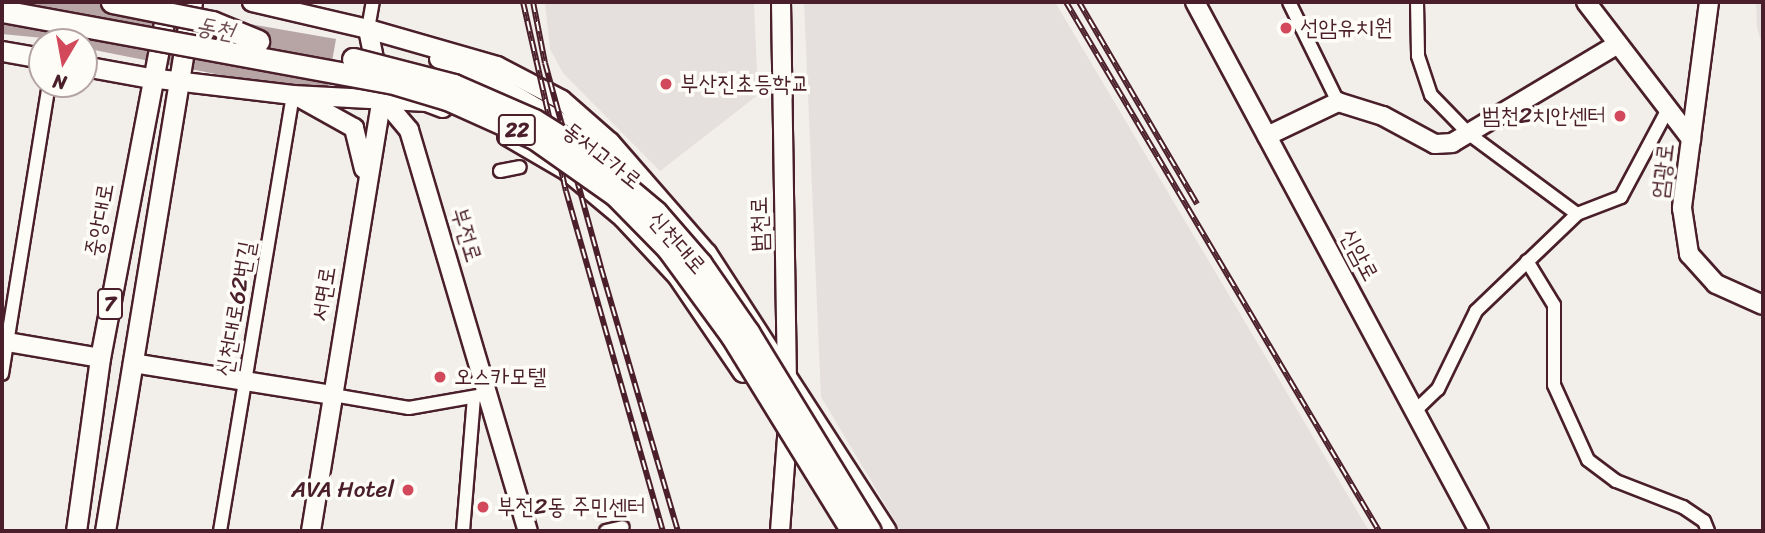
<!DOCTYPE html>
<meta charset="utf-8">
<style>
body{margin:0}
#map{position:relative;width:1765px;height:533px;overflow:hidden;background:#f2efeb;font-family:Sriracha,"Poor Story",sans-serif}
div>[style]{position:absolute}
.built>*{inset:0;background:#e5dfdd}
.water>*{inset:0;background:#b7a5a6}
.roads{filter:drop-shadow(2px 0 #4a1f2b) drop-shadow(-2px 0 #4a1f2b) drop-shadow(0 2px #4a1f2b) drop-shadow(0 -2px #4a1f2b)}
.street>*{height:12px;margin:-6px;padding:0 6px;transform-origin:6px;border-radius:6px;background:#fdfcf7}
.secondary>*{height:18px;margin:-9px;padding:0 9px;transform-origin:9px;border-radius:9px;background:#fdfcf7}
.primary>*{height:19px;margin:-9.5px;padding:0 9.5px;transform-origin:9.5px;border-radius:9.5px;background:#fdfcf7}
.rail>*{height:6px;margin-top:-3px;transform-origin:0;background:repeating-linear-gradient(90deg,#fdfcf7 0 10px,#4a1f2b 0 20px);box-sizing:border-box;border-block:2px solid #4a1f2b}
.bridges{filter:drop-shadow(2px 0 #4a1f2b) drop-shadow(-2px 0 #4a1f2b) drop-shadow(0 2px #4a1f2b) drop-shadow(0 -2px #4a1f2b)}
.highway-bridge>*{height:21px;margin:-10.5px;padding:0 10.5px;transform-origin:10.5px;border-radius:10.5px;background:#fdfcf7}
.dots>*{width:19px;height:19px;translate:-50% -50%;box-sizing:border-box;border:4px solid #fdfcf7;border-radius:50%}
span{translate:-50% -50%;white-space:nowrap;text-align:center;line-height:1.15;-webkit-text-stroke:7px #fdfcf7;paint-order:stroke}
.shield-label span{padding:2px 5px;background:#fdfcf7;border:2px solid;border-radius:5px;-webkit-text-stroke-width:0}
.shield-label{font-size:21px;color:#4a1f2b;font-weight:700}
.poi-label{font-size:23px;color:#4a1f2b}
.left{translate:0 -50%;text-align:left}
.right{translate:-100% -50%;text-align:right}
.street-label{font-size:23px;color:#4a1f2b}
.water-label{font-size:24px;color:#704e56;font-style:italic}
.frame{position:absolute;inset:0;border:4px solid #4a1f2b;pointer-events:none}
.north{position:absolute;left:28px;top:28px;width:70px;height:70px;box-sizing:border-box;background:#fdfcf7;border:2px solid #b5a4a5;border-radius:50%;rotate:190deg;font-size:19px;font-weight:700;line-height:28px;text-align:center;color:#4a1f2b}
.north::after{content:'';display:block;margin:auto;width:24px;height:32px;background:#d1495b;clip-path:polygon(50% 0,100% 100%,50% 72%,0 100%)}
</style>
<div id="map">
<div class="built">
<i style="clip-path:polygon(545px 2px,754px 2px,758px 95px,660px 171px,563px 73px,550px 49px)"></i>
<i style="clip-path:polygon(804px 2px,1055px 2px,1369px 531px,901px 531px,821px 397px)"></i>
<i style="clip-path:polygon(1756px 2px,1763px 2px,1763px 47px,1757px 28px)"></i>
</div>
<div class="water">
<i style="clip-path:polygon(2px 2px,123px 2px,336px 39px,326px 96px,84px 48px,84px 42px,2px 34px)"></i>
</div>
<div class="roads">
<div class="street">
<i style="left:1289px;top:2px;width:111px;rotate:63.9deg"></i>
<i style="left:1417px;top:2px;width:54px;rotate:88.9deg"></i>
<i style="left:1418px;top:56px;width:41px;rotate:71.6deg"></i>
<i style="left:1431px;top:95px;width:54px;rotate:45.7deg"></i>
<i style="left:1469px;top:134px;width:134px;rotate:36.5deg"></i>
<i style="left:368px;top:29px;width:27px;rotate:-80deg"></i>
<i style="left:500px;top:171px;width:20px;rotate:-11deg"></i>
<i style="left:1527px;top:261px;width:52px;rotate:58.5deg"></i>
<i style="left:1554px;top:305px;width:80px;rotate:90deg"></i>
<i style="left:1554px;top:385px;width:82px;rotate:65.6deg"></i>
<i style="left:1588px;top:460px;width:35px;rotate:37deg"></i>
<i style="left:1616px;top:481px;width:72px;rotate:21.2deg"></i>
<i style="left:1683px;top:507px;width:25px;rotate:34deg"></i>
<i style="left:1704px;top:521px;width:11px;rotate:68deg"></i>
<i style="left:2px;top:374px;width:294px;rotate:-80.8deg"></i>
<i style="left:333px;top:395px;width:77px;rotate:9.7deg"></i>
<i style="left:409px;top:408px;width:80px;rotate:-10deg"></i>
<i style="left:1415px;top:411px;width:32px;rotate:-44deg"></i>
<i style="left:1438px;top:389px;width:87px;rotate:-64deg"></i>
<i style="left:1476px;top:311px;width:140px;rotate:-43.8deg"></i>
<i style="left:1577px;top:214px;width:47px;rotate:-21.1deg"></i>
<i style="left:1621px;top:197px;width:98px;rotate:-61.9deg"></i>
<i style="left:220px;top:531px;width:442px;rotate:-80.5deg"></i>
<i style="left:463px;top:531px;width:134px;rotate:-85.3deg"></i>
<i style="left:606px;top:531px;width:17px;rotate:-13deg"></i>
</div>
<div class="secondary">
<i style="left:252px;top:2px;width:119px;rotate:13.1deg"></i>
<i style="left:368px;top:29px;width:134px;rotate:16deg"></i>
<i style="left:497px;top:66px;width:73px;rotate:27.6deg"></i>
<i style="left:562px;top:100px;width:64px;rotate:41.2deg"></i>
<i style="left:610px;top:142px;width:147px;rotate:48.9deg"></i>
<i style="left:707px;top:253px;width:331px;rotate:57.1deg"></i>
<i style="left:781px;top:2px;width:371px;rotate:89.1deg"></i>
<i style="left:1195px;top:2px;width:600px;rotate:61.77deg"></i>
<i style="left:1586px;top:2px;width:173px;rotate:52.5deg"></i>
<i style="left:1709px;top:2px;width:208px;rotate:97.5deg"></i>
<i style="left:1682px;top:208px;width:47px;rotate:81.3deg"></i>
<i style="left:1689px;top:254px;width:40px;rotate:48deg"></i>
<i style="left:1716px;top:284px;width:51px;rotate:24.1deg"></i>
<i style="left:439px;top:59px;width:60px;rotate:23.6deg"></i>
<i style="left:494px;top:83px;width:115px;rotate:30.4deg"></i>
<i style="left:150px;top:78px;width:144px;rotate:6.8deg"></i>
<i style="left:293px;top:95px;width:134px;rotate:3deg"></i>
<i style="left:427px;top:102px;width:17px;rotate:21deg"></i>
<i style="left:300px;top:98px;width:62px;rotate:29.1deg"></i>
<i style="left:354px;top:128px;width:42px;rotate:76.3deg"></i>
<i style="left:382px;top:98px;width:42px;rotate:49.8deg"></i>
<i style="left:409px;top:130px;width:418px;rotate:73.5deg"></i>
<i style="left:507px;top:136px;width:69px;rotate:30.3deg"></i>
<i style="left:567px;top:171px;width:73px;rotate:40deg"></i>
<i style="left:623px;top:218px;width:79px;rotate:47deg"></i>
<i style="left:677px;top:276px;width:117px;rotate:55.8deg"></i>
<i style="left:1267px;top:136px;width:79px;rotate:-25.6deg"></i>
<i style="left:1338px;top:102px;width:47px;rotate:17.3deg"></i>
<i style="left:1383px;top:116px;width:59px;rotate:28.3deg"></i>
<i style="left:1435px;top:144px;width:17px;rotate:-3deg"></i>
<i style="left:1452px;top:143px;width:193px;rotate:-30.8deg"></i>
<i style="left:2px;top:341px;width:99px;rotate:9.8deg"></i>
<i style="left:133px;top:363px;width:203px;rotate:9.1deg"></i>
<i style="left:311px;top:531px;width:439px;rotate:-80.7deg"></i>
<i style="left:382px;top:98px;width:70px;rotate:-101.5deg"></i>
<i style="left:780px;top:531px;width:106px;rotate:-85.7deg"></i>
</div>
<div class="primary">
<i style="left:2px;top:51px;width:41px;rotate:9.9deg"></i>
<i style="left:84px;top:66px;width:67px;rotate:10.3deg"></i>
<i style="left:76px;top:531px;width:175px;rotate:-82.1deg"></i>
<i style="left:100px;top:358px;width:362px;rotate:-79.2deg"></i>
<i style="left:105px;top:531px;width:536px;rotate:-80.66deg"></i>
</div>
</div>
<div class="rail">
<i style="left:523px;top:2px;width:194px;rotate:77.2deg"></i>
<i style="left:566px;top:191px;width:354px;rotate:74.1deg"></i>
<i style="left:533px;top:2px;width:62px;rotate:78.9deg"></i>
<i style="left:545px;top:63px;width:213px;rotate:74.7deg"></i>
<i style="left:601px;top:268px;width:274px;rotate:73.7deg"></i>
<i style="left:1066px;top:2px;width:615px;rotate:59.39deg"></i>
<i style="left:1079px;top:2px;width:234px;rotate:59.7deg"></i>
</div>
<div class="bridges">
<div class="highway-bridge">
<i style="left:112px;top:2px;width:102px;rotate:11.3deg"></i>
<i style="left:212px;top:22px;width:50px;rotate:22.4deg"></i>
<i style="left:2px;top:11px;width:394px;rotate:10.4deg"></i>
<i style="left:390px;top:82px;width:59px;rotate:16.6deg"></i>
<i style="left:447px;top:99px;width:95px;rotate:24.1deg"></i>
<i style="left:534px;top:138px;width:99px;rotate:35.1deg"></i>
<i style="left:615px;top:195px;width:76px;rotate:45.5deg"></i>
<i style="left:668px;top:249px;width:107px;rotate:53.8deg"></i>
<i style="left:731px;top:335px;width:230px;rotate:58.3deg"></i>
<i style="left:353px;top:59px;width:104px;rotate:14.4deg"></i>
<i style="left:454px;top:85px;width:87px;rotate:23.6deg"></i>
<i style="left:534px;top:120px;width:57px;rotate:32deg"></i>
<i style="left:582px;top:150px;width:97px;rotate:40deg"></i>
<i style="left:656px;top:212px;width:69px;rotate:49.1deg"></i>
<i style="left:701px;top:264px;width:83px;rotate:55.3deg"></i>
<i style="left:748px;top:332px;width:233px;rotate:58.5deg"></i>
</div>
</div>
<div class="dots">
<i style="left:1286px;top:28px;background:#d1495b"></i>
<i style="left:666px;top:84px;background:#d1495b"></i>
<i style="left:1620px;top:116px;background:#d1495b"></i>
<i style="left:440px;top:377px;background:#d1495b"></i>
<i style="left:408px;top:490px;background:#d1495b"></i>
<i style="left:483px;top:507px;background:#d1495b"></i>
</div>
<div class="shield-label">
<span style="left:517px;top:130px">22</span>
<span style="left:110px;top:304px">7</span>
</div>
<div class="poi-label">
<span class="left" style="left:1300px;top:28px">선암유치원</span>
<span class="left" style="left:680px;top:84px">부산진초등학교</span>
<span class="right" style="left:1606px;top:116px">범천2치안센터</span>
<span class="left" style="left:454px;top:377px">오스카모텔</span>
<span class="right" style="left:394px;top:490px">AVA Hotel</span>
<span class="left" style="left:497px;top:507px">부전2동 주민센터</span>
</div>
<div class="street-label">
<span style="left:602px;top:156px;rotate:38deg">동서고가로</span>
<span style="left:1663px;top:171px;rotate:-83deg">엄광로</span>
<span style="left:100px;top:220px;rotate:-80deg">중앙대로</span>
<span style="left:760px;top:224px;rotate:-91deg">범천로</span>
<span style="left:466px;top:235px;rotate:73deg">부전로</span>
<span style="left:677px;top:243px;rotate:49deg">신천대로</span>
<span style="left:1359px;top:255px;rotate:62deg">신암로</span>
<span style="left:324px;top:294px;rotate:-81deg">서면로</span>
<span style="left:236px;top:309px;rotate:-80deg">신천대로62번길</span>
</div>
<div class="water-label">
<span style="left:215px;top:29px;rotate:11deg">동천</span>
</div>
<div class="frame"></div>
<div class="north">N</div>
</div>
